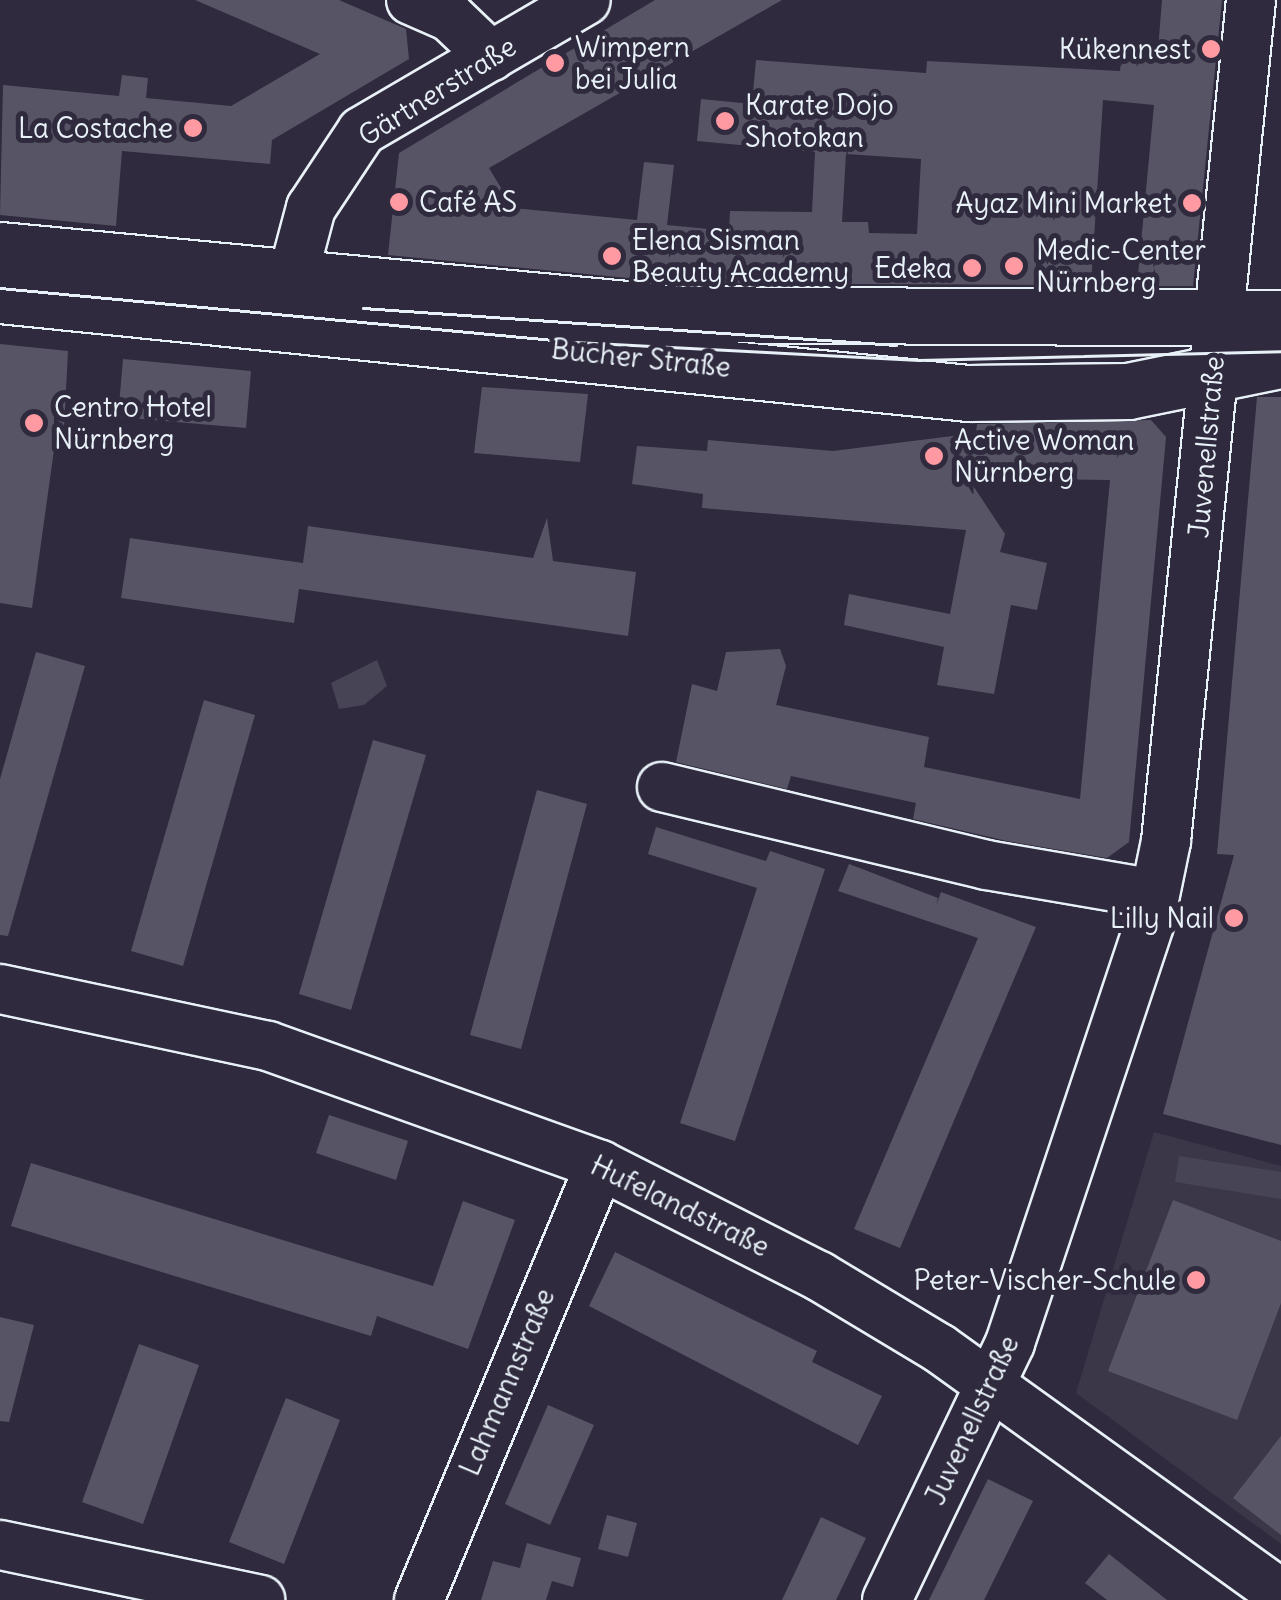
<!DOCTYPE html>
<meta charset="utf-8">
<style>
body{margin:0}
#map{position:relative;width:1281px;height:1600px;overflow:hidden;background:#2f2a3d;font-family:Delius,sans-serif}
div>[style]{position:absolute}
.built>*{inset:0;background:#3b3749}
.green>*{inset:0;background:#464455}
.building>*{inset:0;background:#575565}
.roads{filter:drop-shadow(2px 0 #e8f1f8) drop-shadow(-2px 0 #e8f1f8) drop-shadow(0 2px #e8f1f8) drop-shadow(0 -2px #e8f1f8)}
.minor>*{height:48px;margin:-24px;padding:0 24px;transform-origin:24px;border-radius:24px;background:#2f2a3d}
.major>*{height:55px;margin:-27.5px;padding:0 27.5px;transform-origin:27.5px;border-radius:27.5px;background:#2f2a3d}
.tram>*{height:2.5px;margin:-1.25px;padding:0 1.25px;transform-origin:1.25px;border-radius:1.25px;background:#e8f1f8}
.dots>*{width:28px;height:28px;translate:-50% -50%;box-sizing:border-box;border:5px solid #2f2a3d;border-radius:50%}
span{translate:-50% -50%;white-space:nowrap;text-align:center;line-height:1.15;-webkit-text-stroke:10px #2f2a3d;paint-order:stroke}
.poi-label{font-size:28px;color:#e8f1f8}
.left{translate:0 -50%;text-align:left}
.right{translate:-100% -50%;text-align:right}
.street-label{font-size:28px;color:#e8f1f8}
</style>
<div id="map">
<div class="built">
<i style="clip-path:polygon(1154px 1132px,1281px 1166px,1281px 1544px,1076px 1393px)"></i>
</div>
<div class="green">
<i style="clip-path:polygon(377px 660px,387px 686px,364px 705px,339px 709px,331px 683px)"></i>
<i style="clip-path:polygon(1179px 1156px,1281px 1172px,1281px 1199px,1175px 1182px)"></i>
</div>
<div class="building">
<i style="clip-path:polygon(195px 0,339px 0,406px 29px,409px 59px,272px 140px,270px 164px,122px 151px,116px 226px,0 215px,3px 85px,119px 96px,122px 75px,148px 78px,146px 98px,231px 106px,320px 54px)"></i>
<i style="clip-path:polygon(evenodd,655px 0,782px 0,489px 168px,513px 208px,637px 220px,644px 162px,674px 165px,667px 225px,729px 231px,730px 211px,812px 212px,815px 152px,697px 141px,701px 99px,752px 104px,756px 60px,926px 73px,927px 61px,1120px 71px,1121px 59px,1157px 62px,1162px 0,1222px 0,1193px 286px,1137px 286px,1154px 105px,1103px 100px,1091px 285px,681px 283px,388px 255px,399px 153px,655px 0,846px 154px,921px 159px,917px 234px,869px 233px,868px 222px,842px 222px,846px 154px)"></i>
<i style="clip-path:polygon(0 344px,68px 351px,63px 448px,54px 450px,32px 608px,0 603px)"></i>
<i style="clip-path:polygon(123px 359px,251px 371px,246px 428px,118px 417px)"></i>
<i style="clip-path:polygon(482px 387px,588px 394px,580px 462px,474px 453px)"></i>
<i style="clip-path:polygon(1257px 397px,1281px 397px,1281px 1145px,1163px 1114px,1234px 855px,1217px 854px)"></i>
<i style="clip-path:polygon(1151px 420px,1166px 437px,1129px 842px,1107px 858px,1007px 841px,913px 819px,916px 803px,791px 776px,787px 789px,676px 762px,692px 684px,717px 691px,726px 652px,780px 649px,786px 666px,776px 705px,929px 737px,924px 767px,1080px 799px,1110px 480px,968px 478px,1005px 534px,1000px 552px,1047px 563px,1037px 610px,1011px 605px,994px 694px,937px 685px,944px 647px,844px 625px,849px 594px,950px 614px,966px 530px,702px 508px,703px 494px,632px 484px,637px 446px,707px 451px,708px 440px,833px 451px,976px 433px,977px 424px)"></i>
<i style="clip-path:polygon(547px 518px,553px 561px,636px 572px,628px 636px,299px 589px,294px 623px,121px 598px,130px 538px,303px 563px,308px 526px,533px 558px)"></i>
<i style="clip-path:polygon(36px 652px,85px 666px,8px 936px,0 935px,0 779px)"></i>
<i style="clip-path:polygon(204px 700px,255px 715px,183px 966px,131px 951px)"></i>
<i style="clip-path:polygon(373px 740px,426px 755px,351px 1010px,299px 994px)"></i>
<i style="clip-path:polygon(537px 790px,587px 804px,521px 1049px,470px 1035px)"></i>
<i style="clip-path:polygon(656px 827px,766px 861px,770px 851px,825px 869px,735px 1141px,680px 1123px,757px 888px,648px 854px)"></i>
<i style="clip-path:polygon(849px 864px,938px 898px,936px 906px,941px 892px,1036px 927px,900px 1248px,854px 1229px,978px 938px,838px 891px)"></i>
<i style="clip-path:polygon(329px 1115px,408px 1141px,396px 1180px,316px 1153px)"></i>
<i style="clip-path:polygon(31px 1163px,433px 1286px,463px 1201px,515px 1220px,468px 1349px,377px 1316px,371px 1336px,11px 1226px)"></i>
<i style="clip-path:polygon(1173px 1200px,1281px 1241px,1281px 1303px,1237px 1420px,1108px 1371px)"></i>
<i style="clip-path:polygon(615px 1252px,817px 1351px,812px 1362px,882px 1396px,858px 1445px,589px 1306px)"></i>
<i style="clip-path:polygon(0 1317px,34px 1325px,9px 1422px,0 1421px)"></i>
<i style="clip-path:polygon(139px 1344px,199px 1365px,143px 1524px,82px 1502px)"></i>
<i style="clip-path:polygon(286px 1398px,340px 1420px,284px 1564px,229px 1542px)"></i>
<i style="clip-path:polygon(548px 1405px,594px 1425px,550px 1525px,505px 1504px)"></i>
<i style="clip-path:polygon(1281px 1436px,1281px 1535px,1233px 1498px)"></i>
<i style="clip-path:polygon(988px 1479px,1033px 1501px,984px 1600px,929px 1600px)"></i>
<i style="clip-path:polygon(607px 1515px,637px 1523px,628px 1557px,598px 1549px)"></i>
<i style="clip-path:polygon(821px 1517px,866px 1538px,836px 1600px,782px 1600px)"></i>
<i style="clip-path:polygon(527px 1543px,581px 1558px,573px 1587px,552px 1581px,546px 1600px,481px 1600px,493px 1561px,520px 1568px)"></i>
<i style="clip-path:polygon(1109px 1554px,1167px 1600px,1107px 1600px,1085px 1583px)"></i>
</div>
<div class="roads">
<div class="minor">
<i style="left:411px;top:0;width:43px;rotate:23.6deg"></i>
<i style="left:450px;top:17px;width:57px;rotate:43.6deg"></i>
<i style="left:283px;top:313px;width:109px;rotate:-75.1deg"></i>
<i style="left:311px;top:208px;width:92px;rotate:-56.5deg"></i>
<i style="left:362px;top:131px;width:259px;rotate:-30.3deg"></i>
<i style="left:662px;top:787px;width:333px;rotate:13.5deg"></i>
<i style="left:986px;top:865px;width:171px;rotate:9.7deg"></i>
<i style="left:0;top:989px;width:274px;rotate:12deg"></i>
<i style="left:268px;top:1046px;width:353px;rotate:19.7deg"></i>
<i style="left:600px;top:1165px;width:246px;rotate:26.9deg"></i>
<i style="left:819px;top:1276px;width:140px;rotate:31deg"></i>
<i style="left:939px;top:1348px;width:421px;rotate:35.7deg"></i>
<i style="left:0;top:1545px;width:266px;rotate:11.9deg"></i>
<i style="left:419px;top:1600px;width:471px;rotate:-67.4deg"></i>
<i style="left:887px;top:1600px;width:285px;rotate:-64.4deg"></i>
<i style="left:1010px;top:1343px;width:441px;rotate:-71.6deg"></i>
<i style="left:1149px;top:924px;width:85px;rotate:-78.4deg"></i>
<i style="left:1166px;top:841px;width:845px;rotate:-84.23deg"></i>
</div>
<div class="major">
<i style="left:0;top:250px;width:682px;rotate:5.38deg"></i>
<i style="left:679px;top:314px;width:602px;rotate:0.38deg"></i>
<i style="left:0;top:295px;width:973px;rotate:5.78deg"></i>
<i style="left:968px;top:393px;width:160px;rotate:-0.7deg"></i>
<i style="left:1128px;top:391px;width:156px;rotate:-11.5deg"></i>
</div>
</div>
<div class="tram">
<i style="left:0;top:288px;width:578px;rotate:5.37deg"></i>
<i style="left:575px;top:342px;width:344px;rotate:3deg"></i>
<i style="left:919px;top:360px;width:362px;rotate:-1.4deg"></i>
<i style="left:363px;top:308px;width:534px;rotate:3.97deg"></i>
</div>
<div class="dots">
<i style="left:1211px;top:49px;background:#ff9aa2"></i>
<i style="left:555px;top:63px;background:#ff9aa2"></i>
<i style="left:725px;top:121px;background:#ff9aa2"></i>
<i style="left:193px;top:128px;background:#ff9aa2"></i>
<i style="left:399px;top:202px;background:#ff9aa2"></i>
<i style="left:1192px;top:203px;background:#ff9aa2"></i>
<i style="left:612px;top:256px;background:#ff9aa2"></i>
<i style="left:1014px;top:266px;background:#ff9aa2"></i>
<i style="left:972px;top:268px;background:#ff9aa2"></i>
<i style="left:34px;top:423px;background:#ff9aa2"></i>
<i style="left:934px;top:456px;background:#ff9aa2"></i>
<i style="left:1234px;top:918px;background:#ff9aa2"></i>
<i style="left:1196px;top:1280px;background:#ff9aa2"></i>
</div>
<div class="poi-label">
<span class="left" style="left:575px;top:63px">Wimpern<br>bei Julia</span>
<span class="right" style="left:1191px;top:49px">Kükennest</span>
<span class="left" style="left:745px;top:121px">Karate Dojo<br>Shotokan</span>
<span class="right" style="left:173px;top:128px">La Costache</span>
<span class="left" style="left:419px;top:202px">Café AS</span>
<span class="right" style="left:1172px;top:203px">Ayaz Mini Market</span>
<span class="left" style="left:632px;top:256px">Elena Sisman<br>Beauty Academy</span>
<span class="left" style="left:1036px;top:266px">Medic-Center<br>Nürnberg</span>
<span class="right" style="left:952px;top:268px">Edeka</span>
<span class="left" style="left:54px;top:423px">Centro Hotel<br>Nürnberg</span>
<span class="left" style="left:954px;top:456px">Active Woman<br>Nürnberg</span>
<span class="right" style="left:1214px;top:918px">Lilly Nail</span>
<span class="right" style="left:1176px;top:1280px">Peter-Vischer-Schule</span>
</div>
<div class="street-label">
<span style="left:437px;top:91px;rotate:-32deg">Gärtnerstraße</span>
<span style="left:641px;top:358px;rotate:6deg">Bucher Straße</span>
<span style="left:1206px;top:447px;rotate:-85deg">Juvenellstraße</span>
<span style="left:680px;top:1206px;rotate:26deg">Hufelandstraße</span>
<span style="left:507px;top:1382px;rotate:-67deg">Lahmannstraße</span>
<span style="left:972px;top:1420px;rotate:-65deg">Juvenellstraße</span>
</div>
</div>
